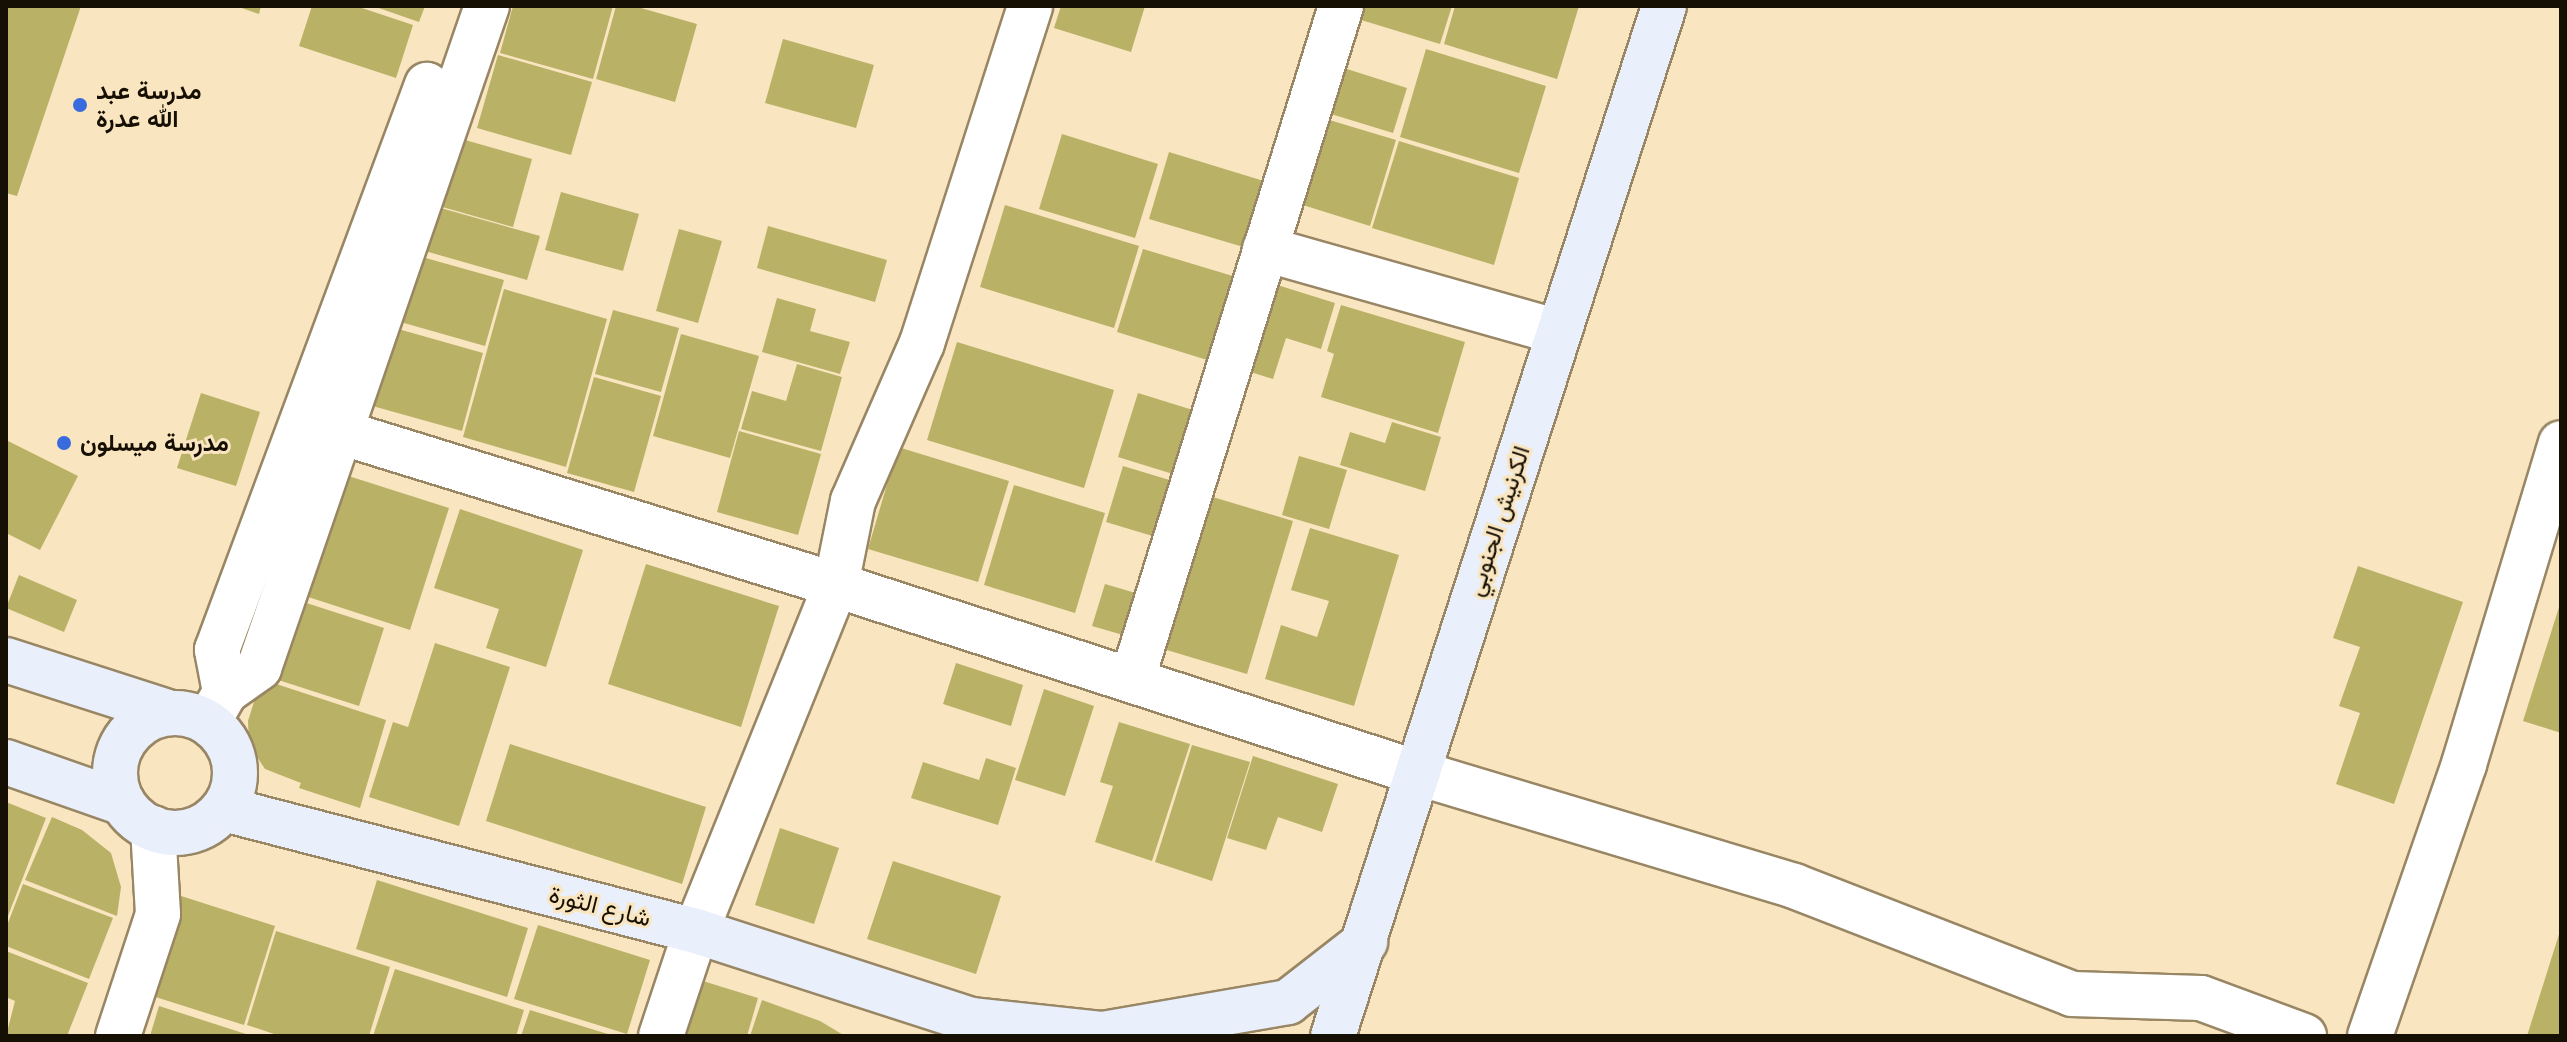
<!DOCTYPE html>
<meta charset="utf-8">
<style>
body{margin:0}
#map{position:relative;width:2567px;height:1042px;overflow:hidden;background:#f9e5c0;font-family:Montserrat,Vazirmatn,sans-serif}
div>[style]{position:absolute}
.building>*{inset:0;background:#b9b165}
.roads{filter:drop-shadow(2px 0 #988664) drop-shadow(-2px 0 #988664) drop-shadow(0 2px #988664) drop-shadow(0 -2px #988664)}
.street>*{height:44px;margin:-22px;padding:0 22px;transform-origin:22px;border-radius:22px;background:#fff}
.secondary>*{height:44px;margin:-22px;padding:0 22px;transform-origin:22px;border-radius:22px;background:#eaf0fb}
.secondary>.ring{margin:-22px;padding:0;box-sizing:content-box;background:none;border:44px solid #eaf0fb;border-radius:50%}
.dots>*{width:22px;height:22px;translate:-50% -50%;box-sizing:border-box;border:4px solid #f9e5c0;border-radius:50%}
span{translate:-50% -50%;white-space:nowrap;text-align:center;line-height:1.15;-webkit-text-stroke:6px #f9e5c0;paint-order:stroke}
.poi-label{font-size:24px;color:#160f03;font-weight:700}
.left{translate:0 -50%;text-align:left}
.street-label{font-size:24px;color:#160f03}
.frame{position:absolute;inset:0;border:8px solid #160f03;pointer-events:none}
</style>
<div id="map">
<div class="building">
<i style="clip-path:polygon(6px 6px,81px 6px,17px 196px,6px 193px)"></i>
<i style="clip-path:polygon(236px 6px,261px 6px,259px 14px)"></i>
<i style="clip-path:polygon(312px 6px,356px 6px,413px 25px,396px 78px,299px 46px)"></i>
<i style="clip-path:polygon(373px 6px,425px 6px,419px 22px)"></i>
<i style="clip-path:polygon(513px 6px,613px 6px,593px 79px,500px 53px)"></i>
<i style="clip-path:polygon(616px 6px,634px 6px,697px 24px,675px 102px,596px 79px)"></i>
<i style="clip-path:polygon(1061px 6px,1145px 6px,1131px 52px,1054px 28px)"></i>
<i style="clip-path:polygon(1351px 6px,1452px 6px,1440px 44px,1348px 16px)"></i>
<i style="clip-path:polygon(1455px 6px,1579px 6px,1557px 79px,1444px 44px)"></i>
<i style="clip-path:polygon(783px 39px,874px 65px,856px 128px,765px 103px)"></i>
<i style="clip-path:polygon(1426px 49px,1546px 86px,1519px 173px,1400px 137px)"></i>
<i style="clip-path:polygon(498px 55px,592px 82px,571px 155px,477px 128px)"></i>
<i style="clip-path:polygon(1331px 64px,1407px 88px,1393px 133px,1318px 110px)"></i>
<i style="clip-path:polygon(1316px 116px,1396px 140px,1370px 226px,1290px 201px)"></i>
<i style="clip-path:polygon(1062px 134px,1158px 164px,1135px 238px,1039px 209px)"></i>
<i style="clip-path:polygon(458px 138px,532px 159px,513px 227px,439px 206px)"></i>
<i style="clip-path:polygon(1399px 141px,1519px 178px,1494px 265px,1372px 228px)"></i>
<i style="clip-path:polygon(1169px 152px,1277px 185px,1257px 251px,1149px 219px)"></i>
<i style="clip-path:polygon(561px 192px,639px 214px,623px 271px,545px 250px)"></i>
<i style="clip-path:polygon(1005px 205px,1139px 246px,1114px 328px,980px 287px)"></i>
<i style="clip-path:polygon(437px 207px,540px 236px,527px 280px,425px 251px)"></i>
<i style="clip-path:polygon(768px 226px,887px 260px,875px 302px,757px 268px)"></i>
<i style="clip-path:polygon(679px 229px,722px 241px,698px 323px,656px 311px)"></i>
<i style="clip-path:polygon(1143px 249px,1246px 280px,1220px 364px,1117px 332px)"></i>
<i style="clip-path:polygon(415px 255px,504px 280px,485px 346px,397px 321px)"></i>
<i style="clip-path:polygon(1268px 282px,1335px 303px,1321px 349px,1286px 338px,1273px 379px,1241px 369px)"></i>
<i style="clip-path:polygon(504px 289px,607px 319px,566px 467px,463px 437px)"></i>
<i style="clip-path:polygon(777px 298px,816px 309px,810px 331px,850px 342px,840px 374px,762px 352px)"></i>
<i style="clip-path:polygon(1341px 305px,1465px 342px,1438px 433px,1321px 397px,1334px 354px,1327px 351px)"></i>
<i style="clip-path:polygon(613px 310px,679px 328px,661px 392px,595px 374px)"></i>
<i style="clip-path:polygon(391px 327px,483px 353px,462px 431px,369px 405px)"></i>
<i style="clip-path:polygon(681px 334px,759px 356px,730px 458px,653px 436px)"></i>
<i style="clip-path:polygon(957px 342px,1114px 390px,1084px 488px,927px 440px)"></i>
<i style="clip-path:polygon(797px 364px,842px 377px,821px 451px,741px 429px,752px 391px,786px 401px)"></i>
<i style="clip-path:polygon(594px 377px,661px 396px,634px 492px,567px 473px)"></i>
<i style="clip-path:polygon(201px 393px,260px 412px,236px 486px,177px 468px)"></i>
<i style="clip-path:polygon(1138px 393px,1209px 415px,1189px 479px,1118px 457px)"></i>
<i style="clip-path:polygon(1392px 422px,1441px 437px,1425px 491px,1340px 465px,1350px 432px,1385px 443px)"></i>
<i style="clip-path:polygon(739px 431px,821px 454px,798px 535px,717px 512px)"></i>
<i style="clip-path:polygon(6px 440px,78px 476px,40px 550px,6px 533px)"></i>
<i style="clip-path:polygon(898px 447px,1009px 481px,978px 582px,868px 549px)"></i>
<i style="clip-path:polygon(1299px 456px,1347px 470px,1329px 529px,1282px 515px)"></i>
<i style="clip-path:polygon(1123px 466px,1186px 485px,1169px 541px,1106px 522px)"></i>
<i style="clip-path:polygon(339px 473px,449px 508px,410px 630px,299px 594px)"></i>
<i style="clip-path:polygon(1014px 485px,1105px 513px,1075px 613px,984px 585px)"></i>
<i style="clip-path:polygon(1196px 492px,1293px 521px,1247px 674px,1150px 645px)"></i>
<i style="clip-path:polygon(460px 509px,583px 550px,546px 667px,486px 648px,499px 609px,434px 588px)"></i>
<i style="clip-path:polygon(1310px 528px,1399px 555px,1354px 706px,1265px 679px,1281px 625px,1317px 637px,1329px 601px,1291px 590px)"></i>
<i style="clip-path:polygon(646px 564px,779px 606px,741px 727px,608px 684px)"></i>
<i style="clip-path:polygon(2358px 566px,2463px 602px,2394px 804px,2336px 784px,2360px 713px,2339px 706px,2360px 647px,2333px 638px)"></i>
<i style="clip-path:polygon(19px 575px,77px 600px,64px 632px,6px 608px)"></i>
<i style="clip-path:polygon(1105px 584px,1149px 597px,1137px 639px,1092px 626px)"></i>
<i style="clip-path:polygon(297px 600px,384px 628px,359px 706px,272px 678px)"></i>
<i style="clip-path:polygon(2561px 601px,2561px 733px,2523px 721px)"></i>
<i style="clip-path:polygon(435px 643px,510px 667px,459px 826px,369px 797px,393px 722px,408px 727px)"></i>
<i style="clip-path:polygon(956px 663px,1023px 685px,1011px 726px,943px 704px)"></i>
<i style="clip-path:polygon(261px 679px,386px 720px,360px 808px,299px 788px,301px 783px,265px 769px,249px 745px,248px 721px)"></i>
<i style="clip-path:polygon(1044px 689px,1094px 706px,1065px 796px,1015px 780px)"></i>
<i style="clip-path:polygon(1119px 722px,1190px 744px,1152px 861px,1095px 842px,1113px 786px,1100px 782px)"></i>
<i style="clip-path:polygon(510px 744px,706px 807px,682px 884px,486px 821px)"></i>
<i style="clip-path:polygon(1192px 745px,1250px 762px,1212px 881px,1155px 862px)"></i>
<i style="clip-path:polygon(1253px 756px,1338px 784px,1322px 832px,1278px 817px,1266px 850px,1227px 838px)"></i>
<i style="clip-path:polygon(986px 758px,1016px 768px,998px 825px,911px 798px,923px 762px,979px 780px)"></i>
<i style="clip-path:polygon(6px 802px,46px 818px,6px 921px)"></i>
<i style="clip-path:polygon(52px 817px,82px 830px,111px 853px,121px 887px,117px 916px,25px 880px)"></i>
<i style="clip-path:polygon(780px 828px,839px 848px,814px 924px,755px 905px)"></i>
<i style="clip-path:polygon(893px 861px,1001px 896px,976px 974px,867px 939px)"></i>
<i style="clip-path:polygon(377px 880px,528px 928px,507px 997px,356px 949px)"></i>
<i style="clip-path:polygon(23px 884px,113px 918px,89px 979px,6px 946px,6px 928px)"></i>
<i style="clip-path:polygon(178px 895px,275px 926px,244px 1025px,146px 994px)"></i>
<i style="clip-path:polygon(538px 925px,650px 960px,627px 1034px,514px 999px)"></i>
<i style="clip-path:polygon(276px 931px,390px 967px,369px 1036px,280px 1036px,247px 1025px)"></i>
<i style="clip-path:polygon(2560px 931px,2561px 1036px,2527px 1036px)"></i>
<i style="clip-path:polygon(6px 951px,88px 983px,67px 1036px,6px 1036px,15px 1001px,6px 997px)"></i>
<i style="clip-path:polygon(395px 969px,524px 1010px,516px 1036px,373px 1036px)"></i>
<i style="clip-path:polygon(693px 978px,758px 998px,747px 1036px,675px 1036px)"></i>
<i style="clip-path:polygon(762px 1000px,820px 1021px,845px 1036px,750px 1036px)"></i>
<i style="clip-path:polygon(159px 1006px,249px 1035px,249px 1036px,150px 1036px)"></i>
<i style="clip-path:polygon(530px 1010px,611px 1035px,611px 1036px,521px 1036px)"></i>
</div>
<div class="roads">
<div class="street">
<i style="left:1265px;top:249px;width:305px;rotate:15.8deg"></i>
<i style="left:340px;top:432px;width:519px;rotate:17.14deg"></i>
<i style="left:836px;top:585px;width:612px;rotate:17.9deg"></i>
<i style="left:1418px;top:773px;width:393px;rotate:16.7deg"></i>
<i style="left:1794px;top:886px;width:298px;rotate:21.2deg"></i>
<i style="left:2072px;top:994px;width:129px;rotate:1.8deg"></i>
<i style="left:2201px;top:998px;width:110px;rotate:20.3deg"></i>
<i style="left:1132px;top:680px;width:706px;rotate:-72.77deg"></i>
<i style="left:225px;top:692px;width:43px;rotate:-100.8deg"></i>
<i style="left:217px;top:650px;width:603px;rotate:-69.61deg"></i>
<i style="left:208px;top:722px;width:34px;rotate:-60deg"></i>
<i style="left:225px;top:692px;width:42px;rotate:-35.2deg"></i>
<i style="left:259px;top:668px;width:700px;rotate:-71deg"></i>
<i style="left:118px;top:1036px;width:128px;rotate:-71.8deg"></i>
<i style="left:158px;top:914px;width:86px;rotate:-93.3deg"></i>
<i style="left:661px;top:1036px;width:111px;rotate:-71.6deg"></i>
<i style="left:696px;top:931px;width:373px;rotate:-68deg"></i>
<i style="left:836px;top:585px;width:86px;rotate:-78.6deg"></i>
<i style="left:853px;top:501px;width:172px;rotate:-66.4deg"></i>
<i style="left:922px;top:343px;width:354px;rotate:-72.2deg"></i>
<i style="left:2370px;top:1036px;width:288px;rotate:-70.9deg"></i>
<i style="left:2464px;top:764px;width:335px;rotate:-73.2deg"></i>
</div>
<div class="secondary">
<i style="left:6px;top:660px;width:173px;rotate:17.8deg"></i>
<i class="ring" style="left:115px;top:713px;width:76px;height:76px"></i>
<i style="left:6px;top:762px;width:124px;rotate:19.3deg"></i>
<i style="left:224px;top:809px;width:488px;rotate:14.5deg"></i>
<i style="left:696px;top:931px;width:289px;rotate:17.9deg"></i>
<i style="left:971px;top:1020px;width:133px;rotate:6.1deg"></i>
<i style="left:1103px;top:1034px;width:188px;rotate:-9.8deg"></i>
<i style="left:1288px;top:1002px;width:98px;rotate:-37.9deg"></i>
<i style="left:1333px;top:1036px;width:1082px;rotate:-72.18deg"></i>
</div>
</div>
<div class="dots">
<i style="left:80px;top:105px;background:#386bdb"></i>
<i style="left:64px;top:443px;background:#386bdb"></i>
</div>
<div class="poi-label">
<span class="left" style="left:96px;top:105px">مدرسة عبد<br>الله عدرة</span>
<span class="left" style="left:80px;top:443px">مدرسة ميسلون</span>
</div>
<div class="street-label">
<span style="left:1498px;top:521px;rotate:-72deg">الكرنيش الجنوبي</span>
<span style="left:600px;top:906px;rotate:14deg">شارع الثورة</span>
</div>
<div class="frame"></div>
</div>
